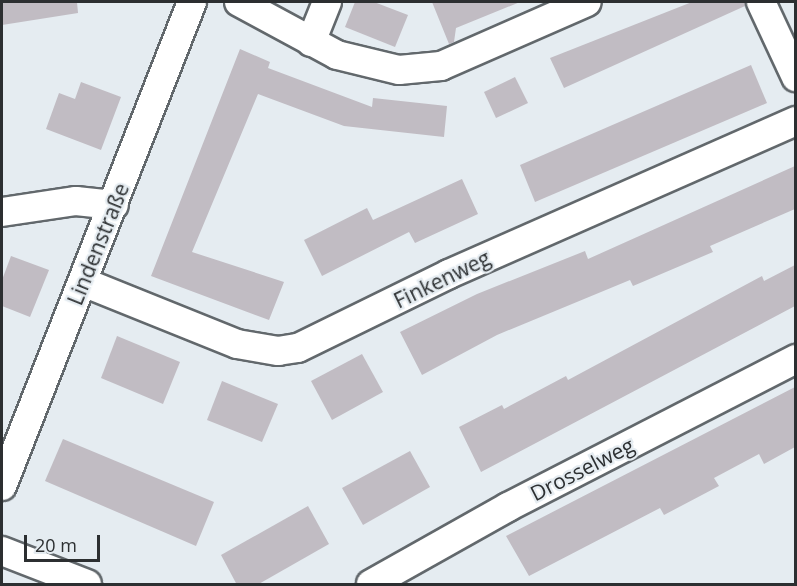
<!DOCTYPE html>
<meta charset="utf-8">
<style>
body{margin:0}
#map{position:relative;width:797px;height:586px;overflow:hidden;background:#e5ecf1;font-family:"Open Sans",sans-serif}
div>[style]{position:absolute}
.building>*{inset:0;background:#c1bcc3}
.roads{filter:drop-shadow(2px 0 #62686c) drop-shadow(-2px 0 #62686c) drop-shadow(0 2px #62686c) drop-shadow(0 -2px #62686c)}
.minor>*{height:28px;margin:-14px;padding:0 14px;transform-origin:14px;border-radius:14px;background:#fff}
span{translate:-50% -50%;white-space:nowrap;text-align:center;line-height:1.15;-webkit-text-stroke:4.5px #e5ecf1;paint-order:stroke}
.street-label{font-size:21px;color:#2c2f31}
.frame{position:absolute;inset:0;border:3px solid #2c2f31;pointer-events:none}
.scale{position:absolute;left:24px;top:535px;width:76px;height:27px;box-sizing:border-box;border:3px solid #2c2f31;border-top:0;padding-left:8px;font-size:18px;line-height:21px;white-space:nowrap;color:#2c2f31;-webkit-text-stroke:4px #e5ecf1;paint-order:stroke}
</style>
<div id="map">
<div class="building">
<i style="clip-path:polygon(2px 2px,77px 2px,78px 13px,2px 25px)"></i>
<i style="clip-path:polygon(355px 2px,374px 2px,408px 15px,395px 47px,345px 27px)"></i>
<i style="clip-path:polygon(432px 2px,520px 2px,456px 28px,454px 42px,449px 44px)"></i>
<i style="clip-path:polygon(692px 2px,745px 2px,745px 6px,564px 88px,550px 58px)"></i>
<i style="clip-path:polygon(240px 49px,270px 62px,268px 68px,372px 107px,373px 98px,447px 106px,444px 137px,344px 126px,258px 94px,192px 252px,284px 282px,269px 320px,151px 276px)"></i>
<i style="clip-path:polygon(751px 65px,767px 103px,535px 202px,520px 165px)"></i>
<i style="clip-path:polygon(515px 77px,528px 103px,496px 118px,484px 92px)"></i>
<i style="clip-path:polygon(81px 82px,121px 97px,101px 150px,46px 129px,59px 93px,75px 99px)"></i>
<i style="clip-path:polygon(795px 166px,795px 209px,710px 246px,713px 252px,633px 286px,630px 280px,497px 335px,422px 375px,400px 332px,477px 294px,585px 251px,588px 259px)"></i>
<i style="clip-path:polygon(462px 179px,478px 214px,415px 243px,409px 232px,322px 276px,304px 240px,367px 208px,373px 220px)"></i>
<i style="clip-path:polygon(11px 256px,49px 270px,30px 317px,2px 306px,2px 280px)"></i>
<i style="clip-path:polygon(795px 265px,795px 306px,481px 472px,459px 427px,502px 405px,504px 409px,566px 376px,568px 380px,762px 276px,764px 281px)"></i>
<i style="clip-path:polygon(117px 336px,180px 362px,163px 404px,101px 378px)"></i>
<i style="clip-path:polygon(362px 354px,383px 392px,332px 420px,311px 381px)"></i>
<i style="clip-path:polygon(222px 381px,278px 404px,262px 442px,207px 420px)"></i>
<i style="clip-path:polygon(795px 387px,795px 447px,764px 464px,759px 454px,714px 478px,719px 486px,664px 515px,660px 508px,529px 576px,506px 536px)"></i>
<i style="clip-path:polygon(63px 439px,214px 502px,196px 546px,45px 481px)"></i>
<i style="clip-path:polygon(410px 451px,430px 487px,363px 525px,342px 488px)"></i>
<i style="clip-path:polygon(308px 506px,329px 544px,257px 585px,237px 585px,221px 555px)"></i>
</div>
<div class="roads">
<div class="minor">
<i style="left:239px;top:2px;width:111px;rotate:28.4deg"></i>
<i style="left:337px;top:55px;width:64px;rotate:13.6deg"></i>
<i style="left:399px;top:70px;width:42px;rotate:-5.4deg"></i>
<i style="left:441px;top:66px;width:159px;rotate:-23.7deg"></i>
<i style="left:761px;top:2px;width:83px;rotate:65deg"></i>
<i style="left:311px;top:42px;width:43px;rotate:-68.2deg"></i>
<i style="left:2px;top:212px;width:75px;rotate:-8.5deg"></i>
<i style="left:76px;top:201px;width:38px;rotate:6deg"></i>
<i style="left:83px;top:282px;width:166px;rotate:21.9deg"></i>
<i style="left:237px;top:344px;width:42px;rotate:9.7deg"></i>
<i style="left:278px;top:351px;width:20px;rotate:-9deg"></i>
<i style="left:298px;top:348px;width:168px;rotate:-26.1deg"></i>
<i style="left:449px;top:274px;width:379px;rotate:-23.8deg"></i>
<i style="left:2px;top:486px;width:520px;rotate:-68.57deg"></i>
<i style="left:2px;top:551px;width:91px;rotate:21.2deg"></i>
<i style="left:371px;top:584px;width:157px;rotate:-29.3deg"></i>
<i style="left:508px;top:507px;width:324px;rotate:-27.2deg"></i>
</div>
</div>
<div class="street-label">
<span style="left:98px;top:244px;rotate:-68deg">Lindenstraße</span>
<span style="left:442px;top:279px;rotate:-26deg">Finkenweg</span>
<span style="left:582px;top:469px;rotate:-27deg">Drosselweg</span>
</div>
<div class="frame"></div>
<div class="scale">20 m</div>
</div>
